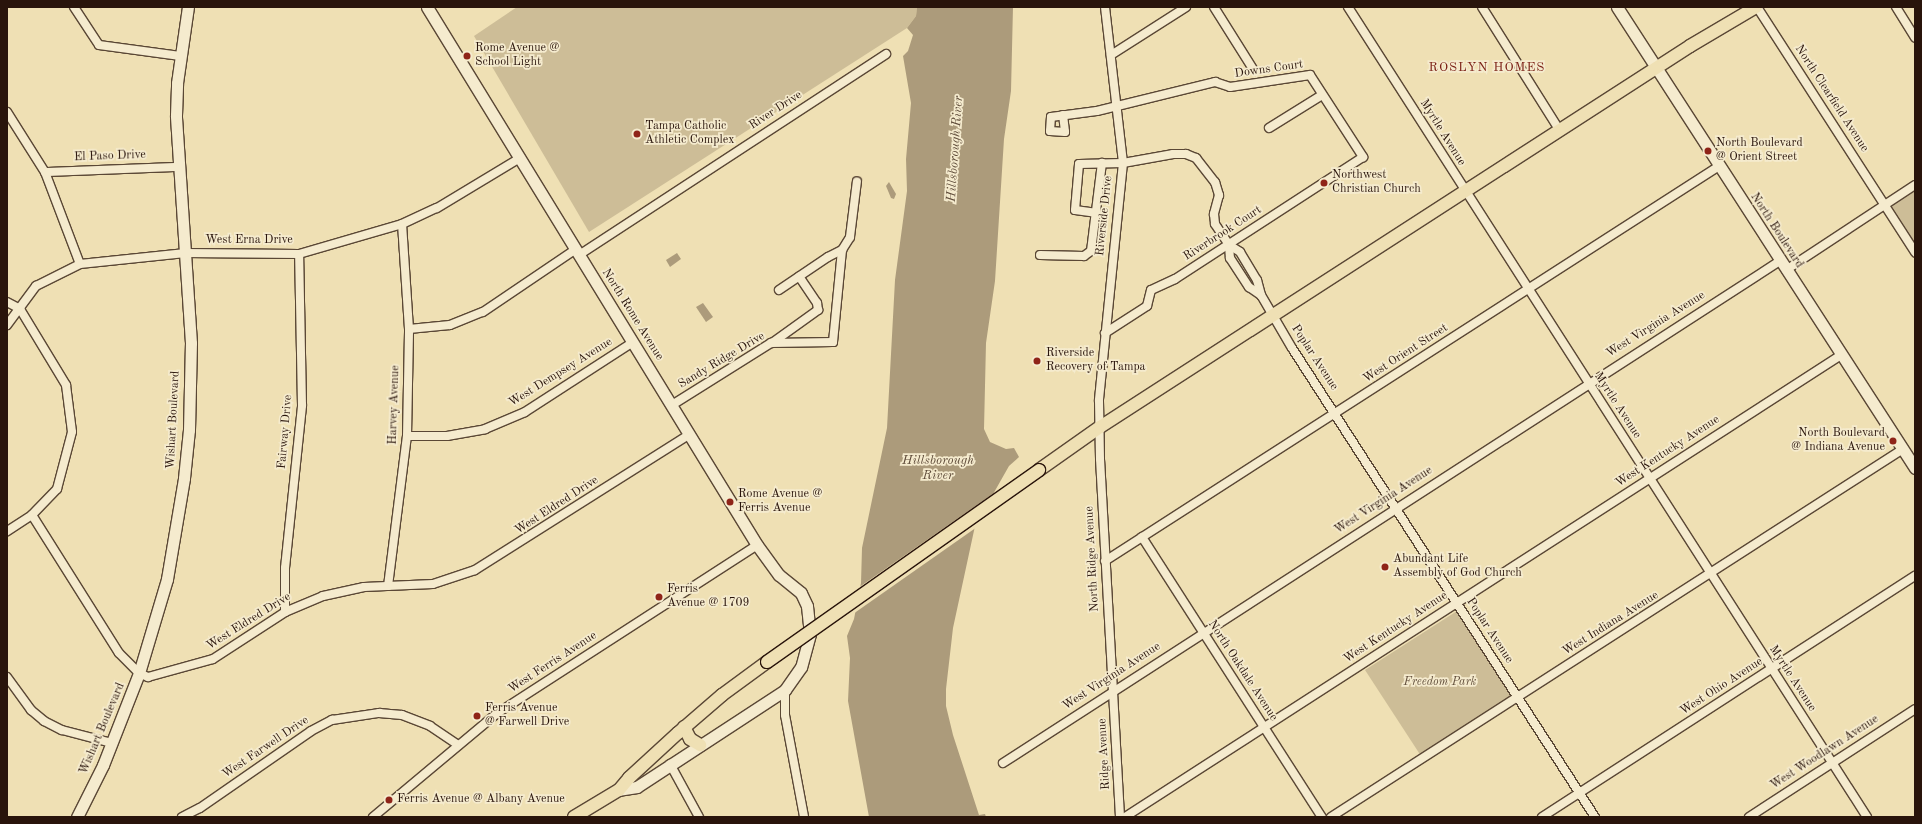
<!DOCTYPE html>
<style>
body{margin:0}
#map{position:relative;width:1922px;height:824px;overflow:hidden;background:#efe0b4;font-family:"Old Standard TT",serif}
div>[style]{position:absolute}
.green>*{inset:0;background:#cdbd97}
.water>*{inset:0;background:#ac9b7b}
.pier>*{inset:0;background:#efe0b4}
.roads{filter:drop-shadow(1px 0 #5a4735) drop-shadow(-1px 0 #5a4735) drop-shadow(0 1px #5a4735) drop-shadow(0 -1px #5a4735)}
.street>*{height:8px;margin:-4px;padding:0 4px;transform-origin:4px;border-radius:4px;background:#f5ebce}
.secondary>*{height:11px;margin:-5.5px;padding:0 5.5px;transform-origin:5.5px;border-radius:5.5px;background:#f5ebce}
.primary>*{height:12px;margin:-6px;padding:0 6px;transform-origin:6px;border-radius:6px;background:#efe0b4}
.bridges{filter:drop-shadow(1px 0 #29140b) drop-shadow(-1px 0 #29140b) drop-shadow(0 1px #29140b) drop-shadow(0 -1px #29140b)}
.primary-bridge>*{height:12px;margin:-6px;padding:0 6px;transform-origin:6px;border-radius:6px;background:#efe0b4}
.dots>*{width:11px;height:11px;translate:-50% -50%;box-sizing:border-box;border:2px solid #f5ebce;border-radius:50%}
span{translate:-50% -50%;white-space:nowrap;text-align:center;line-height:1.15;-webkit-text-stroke:3.5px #f5ebce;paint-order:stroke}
.poi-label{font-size:12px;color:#29140b}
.left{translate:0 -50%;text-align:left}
.right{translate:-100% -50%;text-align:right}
.street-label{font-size:12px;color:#29140b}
.park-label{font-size:12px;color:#624f3c;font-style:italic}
.neighbourhood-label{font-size:13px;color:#7a1f14;letter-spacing:1px}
.water-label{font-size:13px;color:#5d4a38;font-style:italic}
.frame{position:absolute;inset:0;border:8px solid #29140b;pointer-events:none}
</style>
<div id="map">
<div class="green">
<i style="clip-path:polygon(517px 7px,917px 7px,916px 16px,907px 28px,589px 232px,474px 36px)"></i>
<i style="clip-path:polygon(1915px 188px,1915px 247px,1890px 206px)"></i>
<i style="clip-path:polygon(1457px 611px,1513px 697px,1421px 756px,1365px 670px)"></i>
</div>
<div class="water">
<i style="clip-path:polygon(917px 7px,1013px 7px,1011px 91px,1004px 139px,995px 281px,986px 343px,984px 429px,990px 442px,1006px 449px,1014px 448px,1019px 457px,1009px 466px,975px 526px,953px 628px,946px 689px,946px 706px,953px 735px,979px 815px,985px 814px,986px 817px,869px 817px,848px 701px,850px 658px,847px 636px,854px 619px,861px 583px,862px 548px,887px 428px,895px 280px,907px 191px,906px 159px,911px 103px,903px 56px,908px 51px,913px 35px,907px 28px,916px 16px)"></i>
<i style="clip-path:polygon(889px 182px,896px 194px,894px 199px,891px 198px,886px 186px)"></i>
<i style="clip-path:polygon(677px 253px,681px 259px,670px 267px,666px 260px)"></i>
<i style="clip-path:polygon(703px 303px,713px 317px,706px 322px,696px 307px)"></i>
</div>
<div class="pier">
<i style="clip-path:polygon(997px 491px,977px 527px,853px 614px,858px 588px)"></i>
</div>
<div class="roads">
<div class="street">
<i style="left:74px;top:7px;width:45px;rotate:56.7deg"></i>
<i style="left:99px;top:45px;width:82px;rotate:7.7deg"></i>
<i style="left:1105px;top:7px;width:157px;rotate:83.4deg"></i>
<i style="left:1123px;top:163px;width:239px;rotate:95.8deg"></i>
<i style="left:1099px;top:401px;width:58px;rotate:89deg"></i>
<i style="left:1100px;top:459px;width:359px;rotate:86.8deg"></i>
<i style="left:1214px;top:7px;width:73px;rotate:57.8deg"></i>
<i style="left:1348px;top:7px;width:962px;rotate:57.35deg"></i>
<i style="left:1482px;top:7px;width:146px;rotate:57.8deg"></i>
<i style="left:1757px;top:7px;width:292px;rotate:57.2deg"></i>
<i style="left:1896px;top:7px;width:36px;rotate:58deg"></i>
<i style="left:1111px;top:55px;width:89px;rotate:-32.6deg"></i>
<i style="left:7px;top:112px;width:71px;rotate:57.7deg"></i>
<i style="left:45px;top:172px;width:98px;rotate:69.2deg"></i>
<i style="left:1063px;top:115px;width:17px;rotate:83deg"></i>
<i style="left:1065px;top:132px;width:15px;rotate:-176deg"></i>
<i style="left:1050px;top:131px;width:14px;rotate:-86deg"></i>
<i style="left:1051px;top:117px;width:46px;rotate:-7.4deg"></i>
<i style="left:1097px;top:111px;width:122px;rotate:-13.8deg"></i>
<i style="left:1215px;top:82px;width:16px;rotate:18deg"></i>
<i style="left:1230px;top:87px;width:81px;rotate:-8.5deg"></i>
<i style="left:1310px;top:75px;width:98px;rotate:57.1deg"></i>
<i style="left:1363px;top:157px;width:224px;rotate:147deg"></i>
<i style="left:1175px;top:279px;width:26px;rotate:155deg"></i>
<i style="left:1151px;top:290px;width:16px;rotate:104deg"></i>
<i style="left:1147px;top:306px;width:50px;rotate:147.3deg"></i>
<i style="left:1269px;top:128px;width:62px;rotate:-31.9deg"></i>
<i style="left:45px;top:172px;width:132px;rotate:-2.2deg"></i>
<i style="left:1097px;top:213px;width:22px;rotate:-172deg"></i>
<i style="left:1075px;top:210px;width:46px;rotate:-85deg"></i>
<i style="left:1079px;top:164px;width:44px;rotate:-1.3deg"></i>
<i style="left:1123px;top:163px;width:51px;rotate:-10.2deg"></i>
<i style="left:1173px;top:154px;width:13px"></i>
<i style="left:1186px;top:154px;width:11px;rotate:22deg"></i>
<i style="left:1196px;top:158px;width:31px;rotate:52deg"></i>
<i style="left:1215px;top:182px;width:14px;rotate:73deg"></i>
<i style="left:1219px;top:195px;width:20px;rotate:105deg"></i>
<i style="left:1214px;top:214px;width:10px;rotate:84deg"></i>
<i style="left:1215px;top:224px;width:25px;rotate:56deg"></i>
<i style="left:1229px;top:245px;width:13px;rotate:86deg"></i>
<i style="left:1230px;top:258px;width:35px;rotate:57deg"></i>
<i style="left:1249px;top:287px;width:14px;rotate:34deg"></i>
<i style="left:1229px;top:245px;width:13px;rotate:32deg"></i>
<i style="left:1240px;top:252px;width:33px;rotate:59deg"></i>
<i style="left:1257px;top:280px;width:16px;rotate:75deg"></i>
<i style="left:1261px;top:295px;width:61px;rotate:59.7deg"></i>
<i style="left:1292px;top:348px;width:558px;rotate:57.14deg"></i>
<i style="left:579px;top:255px;width:367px;rotate:-33.2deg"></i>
<i style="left:1040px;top:255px;width:44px;rotate:1.3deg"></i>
<i style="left:1084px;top:256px;width:9px;rotate:-36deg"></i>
<i style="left:1091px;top:251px;width:89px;rotate:-82.9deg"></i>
<i style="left:1786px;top:270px;width:154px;rotate:-33.4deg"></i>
<i style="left:779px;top:290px;width:59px;rotate:-34deg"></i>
<i style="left:828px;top:257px;width:16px;rotate:-27deg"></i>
<i style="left:7px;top:302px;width:15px;rotate:28deg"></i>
<i style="left:20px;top:309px;width:89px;rotate:58.8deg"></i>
<i style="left:66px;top:385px;width:47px;rotate:82.7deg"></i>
<i style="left:72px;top:432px;width:59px;rotate:104.7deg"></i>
<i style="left:57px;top:489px;width:36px;rotate:134deg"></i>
<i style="left:32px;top:515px;width:30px;rotate:147deg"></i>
<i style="left:7px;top:325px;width:49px;rotate:-53.4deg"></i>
<i style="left:36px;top:286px;width:49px;rotate:-26.6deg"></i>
<i style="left:80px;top:264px;width:106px;rotate:-6deg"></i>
<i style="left:185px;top:253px;width:114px;rotate:0.5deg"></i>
<i style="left:299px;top:254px;width:107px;rotate:-16.2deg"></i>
<i style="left:402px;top:224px;width:38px;rotate:-25deg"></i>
<i style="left:437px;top:208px;width:97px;rotate:-31.1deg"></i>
<i style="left:409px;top:329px;width:41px;rotate:-5.6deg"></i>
<i style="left:450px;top:325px;width:35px;rotate:-22deg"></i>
<i style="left:483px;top:312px;width:112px;rotate:-34.1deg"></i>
<i style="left:772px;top:343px;width:57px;rotate:-35.7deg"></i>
<i style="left:818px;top:310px;width:7px;rotate:-98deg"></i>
<i style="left:817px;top:303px;width:32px;rotate:-124deg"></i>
<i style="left:672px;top:405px;width:117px;rotate:-32.1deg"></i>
<i style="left:771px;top:343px;width:62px;rotate:-0.9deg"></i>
<i style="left:833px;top:342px;width:92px;rotate:-84.4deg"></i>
<i style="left:842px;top:250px;width:15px;rotate:-58deg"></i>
<i style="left:850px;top:237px;width:56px;rotate:-82.9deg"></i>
<i style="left:407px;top:436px;width:40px"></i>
<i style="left:447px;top:436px;width:39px;rotate:-10deg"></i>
<i style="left:485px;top:429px;width:43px;rotate:-23deg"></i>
<i style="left:525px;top:412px;width:129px;rotate:-32.9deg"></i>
<i style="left:32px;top:515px;width:163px;rotate:57.8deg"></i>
<i style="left:119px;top:653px;width:28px;rotate:45deg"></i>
<i style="left:139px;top:673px;width:10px;rotate:24deg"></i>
<i style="left:148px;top:677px;width:67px;rotate:-15.5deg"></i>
<i style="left:213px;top:659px;width:86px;rotate:-33.1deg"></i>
<i style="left:285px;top:612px;width:41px;rotate:-22.8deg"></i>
<i style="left:323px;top:596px;width:42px;rotate:-12.4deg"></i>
<i style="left:364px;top:587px;width:69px;rotate:-2.5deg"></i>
<i style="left:433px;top:584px;width:44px;rotate:-18.4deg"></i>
<i style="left:475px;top:570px;width:254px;rotate:-32.3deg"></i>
<i style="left:1142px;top:537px;width:333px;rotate:57.3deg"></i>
<i style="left:1105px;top:561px;width:730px;rotate:-32.75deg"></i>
<i style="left:388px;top:586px;width:151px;rotate:-82.8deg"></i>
<i style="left:407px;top:436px;width:107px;rotate:-88.9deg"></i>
<i style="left:409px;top:329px;width:105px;rotate:-93.8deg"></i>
<i style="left:285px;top:612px;width:44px;rotate:-90deg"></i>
<i style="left:285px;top:568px;width:164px;rotate:-84deg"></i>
<i style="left:302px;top:405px;width:151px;rotate:-91.1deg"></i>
<i style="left:7px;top:677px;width:41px;rotate:54deg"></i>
<i style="left:31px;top:710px;width:17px;rotate:40deg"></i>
<i style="left:44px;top:721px;width:20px;rotate:27deg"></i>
<i style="left:62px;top:730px;width:52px;rotate:14.6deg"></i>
<i style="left:785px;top:690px;width:25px;rotate:90deg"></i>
<i style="left:785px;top:715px;width:104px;rotate:79.4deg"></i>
<i style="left:1003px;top:763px;width:925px;rotate:-32.87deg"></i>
<i style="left:670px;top:764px;width:60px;rotate:61.3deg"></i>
<i style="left:182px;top:817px;width:20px;rotate:-27deg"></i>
<i style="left:200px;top:808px;width:135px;rotate:-34.7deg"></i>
<i style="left:311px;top:731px;width:24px;rotate:-28deg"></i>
<i style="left:332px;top:720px;width:48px;rotate:-8.5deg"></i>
<i style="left:379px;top:713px;width:23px;rotate:5deg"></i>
<i style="left:402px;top:715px;width:30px;rotate:21deg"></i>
<i style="left:430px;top:726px;width:34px;rotate:34deg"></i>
<i style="left:373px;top:817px;width:160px;rotate:-39.9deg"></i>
<i style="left:496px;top:714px;width:311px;rotate:-32.9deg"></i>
<i style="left:1125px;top:817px;width:852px;rotate:-32.83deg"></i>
<i style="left:1331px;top:817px;width:680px;rotate:-32.76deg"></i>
<i style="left:1542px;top:817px;width:444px;rotate:-32.9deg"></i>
<i style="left:1749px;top:817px;width:198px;rotate:-33deg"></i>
</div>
<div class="secondary">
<i style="left:427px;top:7px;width:631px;rotate:58.48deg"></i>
<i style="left:757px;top:545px;width:37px;rotate:54deg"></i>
<i style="left:779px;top:575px;width:28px;rotate:39deg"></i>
<i style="left:801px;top:593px;width:14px;rotate:65deg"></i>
<i style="left:807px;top:606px;width:28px;rotate:84deg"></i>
<i style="left:810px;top:634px;width:34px;rotate:105deg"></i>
<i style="left:801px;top:667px;width:28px;rotate:125deg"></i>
<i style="left:785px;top:690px;width:177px;rotate:146.8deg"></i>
<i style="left:637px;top:787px;width:18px;rotate:171deg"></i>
<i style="left:1617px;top:7px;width:549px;rotate:57.12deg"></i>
<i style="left:77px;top:817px;width:58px;rotate:-63.4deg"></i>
<i style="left:103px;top:765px;width:99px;rotate:-68.6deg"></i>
<i style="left:139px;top:673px;width:98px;rotate:-73.4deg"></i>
<i style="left:167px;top:579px;width:102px;rotate:-80.4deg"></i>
<i style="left:184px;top:478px;width:48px;rotate:-84.1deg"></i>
<i style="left:189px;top:430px;width:87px;rotate:-88.7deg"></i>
<i style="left:191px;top:343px;width:228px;rotate:-93.8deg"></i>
<i style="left:176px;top:115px;width:32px;rotate:-88deg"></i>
<i style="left:177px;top:83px;width:77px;rotate:-81.8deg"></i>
</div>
<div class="primary">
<i style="left:1039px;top:470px;width:75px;rotate:-35.2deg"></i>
<i style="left:1100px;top:427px;width:702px;rotate:-32.85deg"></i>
<i style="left:1690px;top:46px;width:77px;rotate:-30.6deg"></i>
<i style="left:684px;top:727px;width:13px;rotate:63deg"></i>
<i style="left:690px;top:739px;width:12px;rotate:31deg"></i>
<i style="left:574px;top:817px;width:52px;rotate:-31deg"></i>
<i style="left:619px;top:790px;width:16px;rotate:-50deg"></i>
<i style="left:629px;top:778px;width:67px;rotate:-42.6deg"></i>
<i style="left:678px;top:733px;width:58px;rotate:-40.8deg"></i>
<i style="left:722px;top:695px;width:56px;rotate:-36.3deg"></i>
</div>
</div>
<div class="bridges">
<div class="primary-bridge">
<i style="left:767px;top:662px;width:333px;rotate:-35.2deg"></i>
</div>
</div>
<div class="dots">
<i style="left:467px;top:56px;background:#8f2418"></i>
<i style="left:637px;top:134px;background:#8f2418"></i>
<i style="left:1708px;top:151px;background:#8f2418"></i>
<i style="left:1324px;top:183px;background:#8f2418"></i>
<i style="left:1037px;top:361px;background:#8f2418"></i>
<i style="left:1893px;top:441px;background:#8f2418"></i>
<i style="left:730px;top:502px;background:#8f2418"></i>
<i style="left:1385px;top:567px;background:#8f2418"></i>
<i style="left:659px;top:597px;background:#8f2418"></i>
<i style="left:477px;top:716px;background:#8f2418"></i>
<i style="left:389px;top:800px;background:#8f2418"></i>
</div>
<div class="poi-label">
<span class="left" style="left:475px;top:56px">Rome Avenue @<br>School Light</span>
<span class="left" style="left:645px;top:134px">Tampa Catholic<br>Athletic Complex</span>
<span class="left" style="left:1716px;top:151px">North Boulevard<br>@ Orient Street</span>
<span class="left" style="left:1332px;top:183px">Northwest<br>Christian Church</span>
<span class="left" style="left:1046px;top:361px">Riverside<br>Recovery of Tampa</span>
<span class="right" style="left:1885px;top:441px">North Boulevard<br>@ Indiana Avenue</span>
<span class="left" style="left:738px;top:502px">Rome Avenue @<br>Ferris Avenue</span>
<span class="left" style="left:1393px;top:567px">Abundant Life<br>Assembly of God Church</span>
<span class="left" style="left:667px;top:597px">Ferris<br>Avenue @ 1709</span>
<span class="left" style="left:485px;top:716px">Ferris Avenue<br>@ Farwell Drive</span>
<span class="left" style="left:397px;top:800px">Ferris Avenue @ Albany Avenue</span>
</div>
<div class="street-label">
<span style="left:1269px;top:70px;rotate:-8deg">Downs Court</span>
<span style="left:1831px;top:99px;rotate:57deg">North Clearfield Avenue</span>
<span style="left:776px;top:111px;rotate:-33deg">River Drive</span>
<span style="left:1442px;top:133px;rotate:58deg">Myrtle Avenue</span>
<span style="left:110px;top:157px;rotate:-2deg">El Paso Drive</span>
<span style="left:1105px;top:216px;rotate:-84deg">Riverside Drive</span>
<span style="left:1776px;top:231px;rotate:57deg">North Boulevard</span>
<span style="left:1223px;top:234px;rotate:-33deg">Riverbrook Court</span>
<span style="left:249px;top:241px">West Erna Drive</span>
<span style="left:632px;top:315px;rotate:58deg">North Rome Avenue</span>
<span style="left:1656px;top:325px;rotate:-32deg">West Virginia Avenue</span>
<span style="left:1406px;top:354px;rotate:-33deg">West Orient Street</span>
<span style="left:1314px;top:358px;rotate:57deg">Poplar Avenue</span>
<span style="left:722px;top:361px;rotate:-31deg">Sandy Ridge Drive</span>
<span style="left:561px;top:373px;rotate:-32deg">West Dempsey Avenue</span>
<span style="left:395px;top:405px;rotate:-88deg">Harvey Avenue</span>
<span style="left:1617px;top:406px;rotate:57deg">Myrtle Avenue</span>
<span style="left:174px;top:420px;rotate:-87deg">Wishart Boulevard</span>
<span style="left:286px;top:432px;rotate:-85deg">Fairway Drive</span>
<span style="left:1668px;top:452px;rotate:-33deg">West Kentucky Avenue</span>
<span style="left:1384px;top:501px;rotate:-33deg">West Virginia Avenue</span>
<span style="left:557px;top:506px;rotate:-33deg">West Eldred Drive</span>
<span style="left:1093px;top:559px;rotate:-93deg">North Ridge Avenue</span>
<span style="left:249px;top:622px;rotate:-32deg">West Eldred Drive</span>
<span style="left:1611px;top:624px;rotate:-32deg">West Indiana Avenue</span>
<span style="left:1396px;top:628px;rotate:-33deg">West Kentucky Avenue</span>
<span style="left:1489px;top:631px;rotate:57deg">Poplar Avenue</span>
<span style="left:553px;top:663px;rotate:-33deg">West Ferris Avenue</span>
<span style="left:1242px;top:671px;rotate:57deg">North Oakdale Avenue</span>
<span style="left:1112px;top:677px;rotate:-33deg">West Virginia Avenue</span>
<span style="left:1792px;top:679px;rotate:57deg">Myrtle Avenue</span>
<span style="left:1722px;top:687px;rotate:-33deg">West Ohio Avenue</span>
<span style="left:103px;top:729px;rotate:-67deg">Wishart Boulevard</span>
<span style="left:266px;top:748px;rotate:-34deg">West Farwell Drive</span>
<span style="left:1825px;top:753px;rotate:-33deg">West Woodlawn Avenue</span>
<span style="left:1105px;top:754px;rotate:-93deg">Ridge Avenue</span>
</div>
<div class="park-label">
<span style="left:1440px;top:683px">Freedom Park</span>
</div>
<div class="neighbourhood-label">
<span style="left:1487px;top:68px">ROSLYN HOMES</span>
</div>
<div class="water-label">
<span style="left:956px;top:149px;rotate:-86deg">Hillsborough River</span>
<span style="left:938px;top:469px">Hillsborough<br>River</span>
</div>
<div class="frame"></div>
</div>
